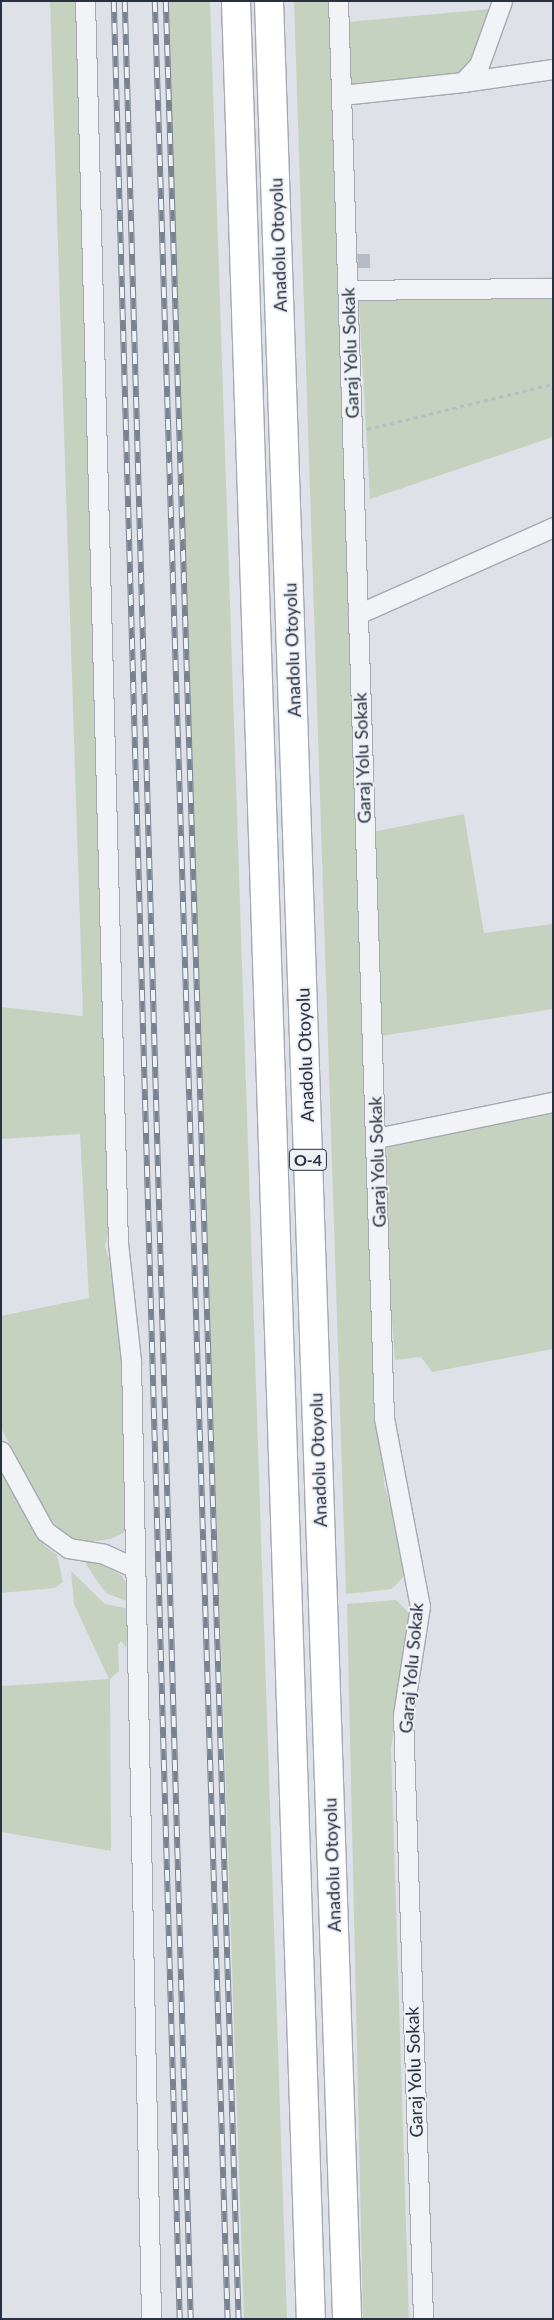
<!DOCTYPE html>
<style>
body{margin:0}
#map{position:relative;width:554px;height:2320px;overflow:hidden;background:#dee2e8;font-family:Lato,sans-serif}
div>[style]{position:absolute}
.green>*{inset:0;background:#c5d2c0}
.building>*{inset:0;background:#b6bcc5}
.path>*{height:3px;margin-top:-1.5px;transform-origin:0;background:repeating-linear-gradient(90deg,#b9bdc3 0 4px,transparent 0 8px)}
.roads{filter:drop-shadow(1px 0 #a4a9b2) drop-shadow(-1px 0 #a4a9b2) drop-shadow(0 1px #a4a9b2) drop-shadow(0 -1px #a4a9b2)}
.street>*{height:19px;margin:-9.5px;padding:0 9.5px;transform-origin:9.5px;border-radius:9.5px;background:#f1f3f6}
.highway>*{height:28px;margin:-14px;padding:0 14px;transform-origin:14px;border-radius:14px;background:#fff}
.rail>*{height:5.5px;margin-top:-2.75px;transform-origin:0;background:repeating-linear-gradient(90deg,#eef1f6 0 11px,#788291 0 22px);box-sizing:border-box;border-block:1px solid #788291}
span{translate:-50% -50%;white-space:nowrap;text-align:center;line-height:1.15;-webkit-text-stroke:4px #eef1f6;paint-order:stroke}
.shield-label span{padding:1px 4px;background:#eef1f6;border:1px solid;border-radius:4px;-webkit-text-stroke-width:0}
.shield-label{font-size:16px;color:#28313f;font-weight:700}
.street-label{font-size:18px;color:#28313f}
.frame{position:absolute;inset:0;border:2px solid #28313f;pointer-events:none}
</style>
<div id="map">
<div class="green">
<i style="clip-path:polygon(50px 1px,79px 1px,110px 1228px,105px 1246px,123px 1306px,127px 1531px,111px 1539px,82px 1543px,69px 1542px,50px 1518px,1px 1428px,1px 1316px,89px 1298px,80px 1134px,1px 1139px,1px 1007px,83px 1016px)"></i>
<i style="clip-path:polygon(165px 1px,210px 1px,287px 2319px,244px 2319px)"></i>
<i style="clip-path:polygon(294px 1px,334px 1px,384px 1484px,406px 1560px,403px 1577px,392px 1589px,346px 1594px)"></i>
<i style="clip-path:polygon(500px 1px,465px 73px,356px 87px,348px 81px,347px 22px,490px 9px)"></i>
<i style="clip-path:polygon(553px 277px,553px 437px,370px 499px,358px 286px)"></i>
<i style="clip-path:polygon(464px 814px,484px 933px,553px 924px,553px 1009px,381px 1036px,372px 832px)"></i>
<i style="clip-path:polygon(553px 1091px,553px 1349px,432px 1372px,421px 1357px,395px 1360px,383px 1201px,384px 1149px,391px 1127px)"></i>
<i style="clip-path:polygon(1px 1469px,44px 1545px,57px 1555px,63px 1582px,55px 1588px,1px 1593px)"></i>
<i style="clip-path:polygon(91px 1555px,122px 1576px,130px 1590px,127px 1601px,106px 1593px,97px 1581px,83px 1559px)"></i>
<i style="clip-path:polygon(71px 1571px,105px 1604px,130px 1609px,126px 1648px,121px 1641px,118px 1645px,119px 1671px,110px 1679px,111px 1851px,1px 1832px,1px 1686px,109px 1679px,74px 1604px)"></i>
<i style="clip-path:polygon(396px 1600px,409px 1613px,410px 1629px,391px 1748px,409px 2319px,363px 2319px,347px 1604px)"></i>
</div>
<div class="building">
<i style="clip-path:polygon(357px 254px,370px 254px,370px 268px,358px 268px)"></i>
</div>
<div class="path">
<i style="left:367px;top:429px;width:191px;rotate:-13.6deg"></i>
</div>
<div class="roads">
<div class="street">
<i style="left:85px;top:1px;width:1242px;rotate:88.48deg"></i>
<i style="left:118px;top:1243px;width:119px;rotate:83.7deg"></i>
<i style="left:131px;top:1361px;width:958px;rotate:88.8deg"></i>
<i style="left:338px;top:1px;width:1418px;rotate:88.14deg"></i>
<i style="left:384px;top:1418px;width:191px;rotate:79.2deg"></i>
<i style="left:420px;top:1606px;width:110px;rotate:98.9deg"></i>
<i style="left:403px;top:1715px;width:604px;rotate:88.1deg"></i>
<i style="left:463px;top:82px;width:91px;rotate:-8.2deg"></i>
<i style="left:342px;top:95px;width:122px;rotate:-6.1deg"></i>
<i style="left:463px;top:82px;width:23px;rotate:-47deg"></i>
<i style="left:479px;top:65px;width:68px;rotate:-70.2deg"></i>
<i style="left:348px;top:290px;width:205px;rotate:-0.6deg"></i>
<i style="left:358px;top:614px;width:214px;rotate:-24deg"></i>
<i style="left:377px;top:1138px;width:180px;rotate:-11.6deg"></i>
<i style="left:1px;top:1451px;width:91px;rotate:61.2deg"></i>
<i style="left:45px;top:1531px;width:29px;rotate:36deg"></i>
<i style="left:68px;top:1548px;width:36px;rotate:9deg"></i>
<i style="left:104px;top:1554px;width:34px;rotate:24deg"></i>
</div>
<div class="highway">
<i style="left:236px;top:1px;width:2319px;rotate:88.15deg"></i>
<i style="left:269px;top:1px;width:2319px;rotate:88.07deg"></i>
</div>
</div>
<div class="rail">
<i style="left:114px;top:1px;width:2319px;rotate:88.37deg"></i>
<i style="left:125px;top:1px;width:2319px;rotate:88.37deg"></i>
<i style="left:155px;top:1px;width:2319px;rotate:88.2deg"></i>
<i style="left:166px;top:1px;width:2319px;rotate:88.2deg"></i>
</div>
<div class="shield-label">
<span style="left:308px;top:1160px">O-4</span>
</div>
<div class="street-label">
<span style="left:278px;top:245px;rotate:-92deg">Anadolu Otoyolu</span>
<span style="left:350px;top:353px;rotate:-92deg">Garaj Yolu Sokak</span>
<span style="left:292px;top:650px;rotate:-92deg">Anadolu Otoyolu</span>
<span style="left:362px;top:758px;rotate:-92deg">Garaj Yolu Sokak</span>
<span style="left:305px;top:1055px;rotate:-92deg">Anadolu Otoyolu</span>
<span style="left:377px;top:1162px;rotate:-92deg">Garaj Yolu Sokak</span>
<span style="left:318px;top:1460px;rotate:-92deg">Anadolu Otoyolu</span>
<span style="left:411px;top:1668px;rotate:-85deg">Garaj Yolu Sokak</span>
<span style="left:332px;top:1865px;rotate:-92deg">Anadolu Otoyolu</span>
<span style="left:414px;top:2072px;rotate:-92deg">Garaj Yolu Sokak</span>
</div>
<div class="frame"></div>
</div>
